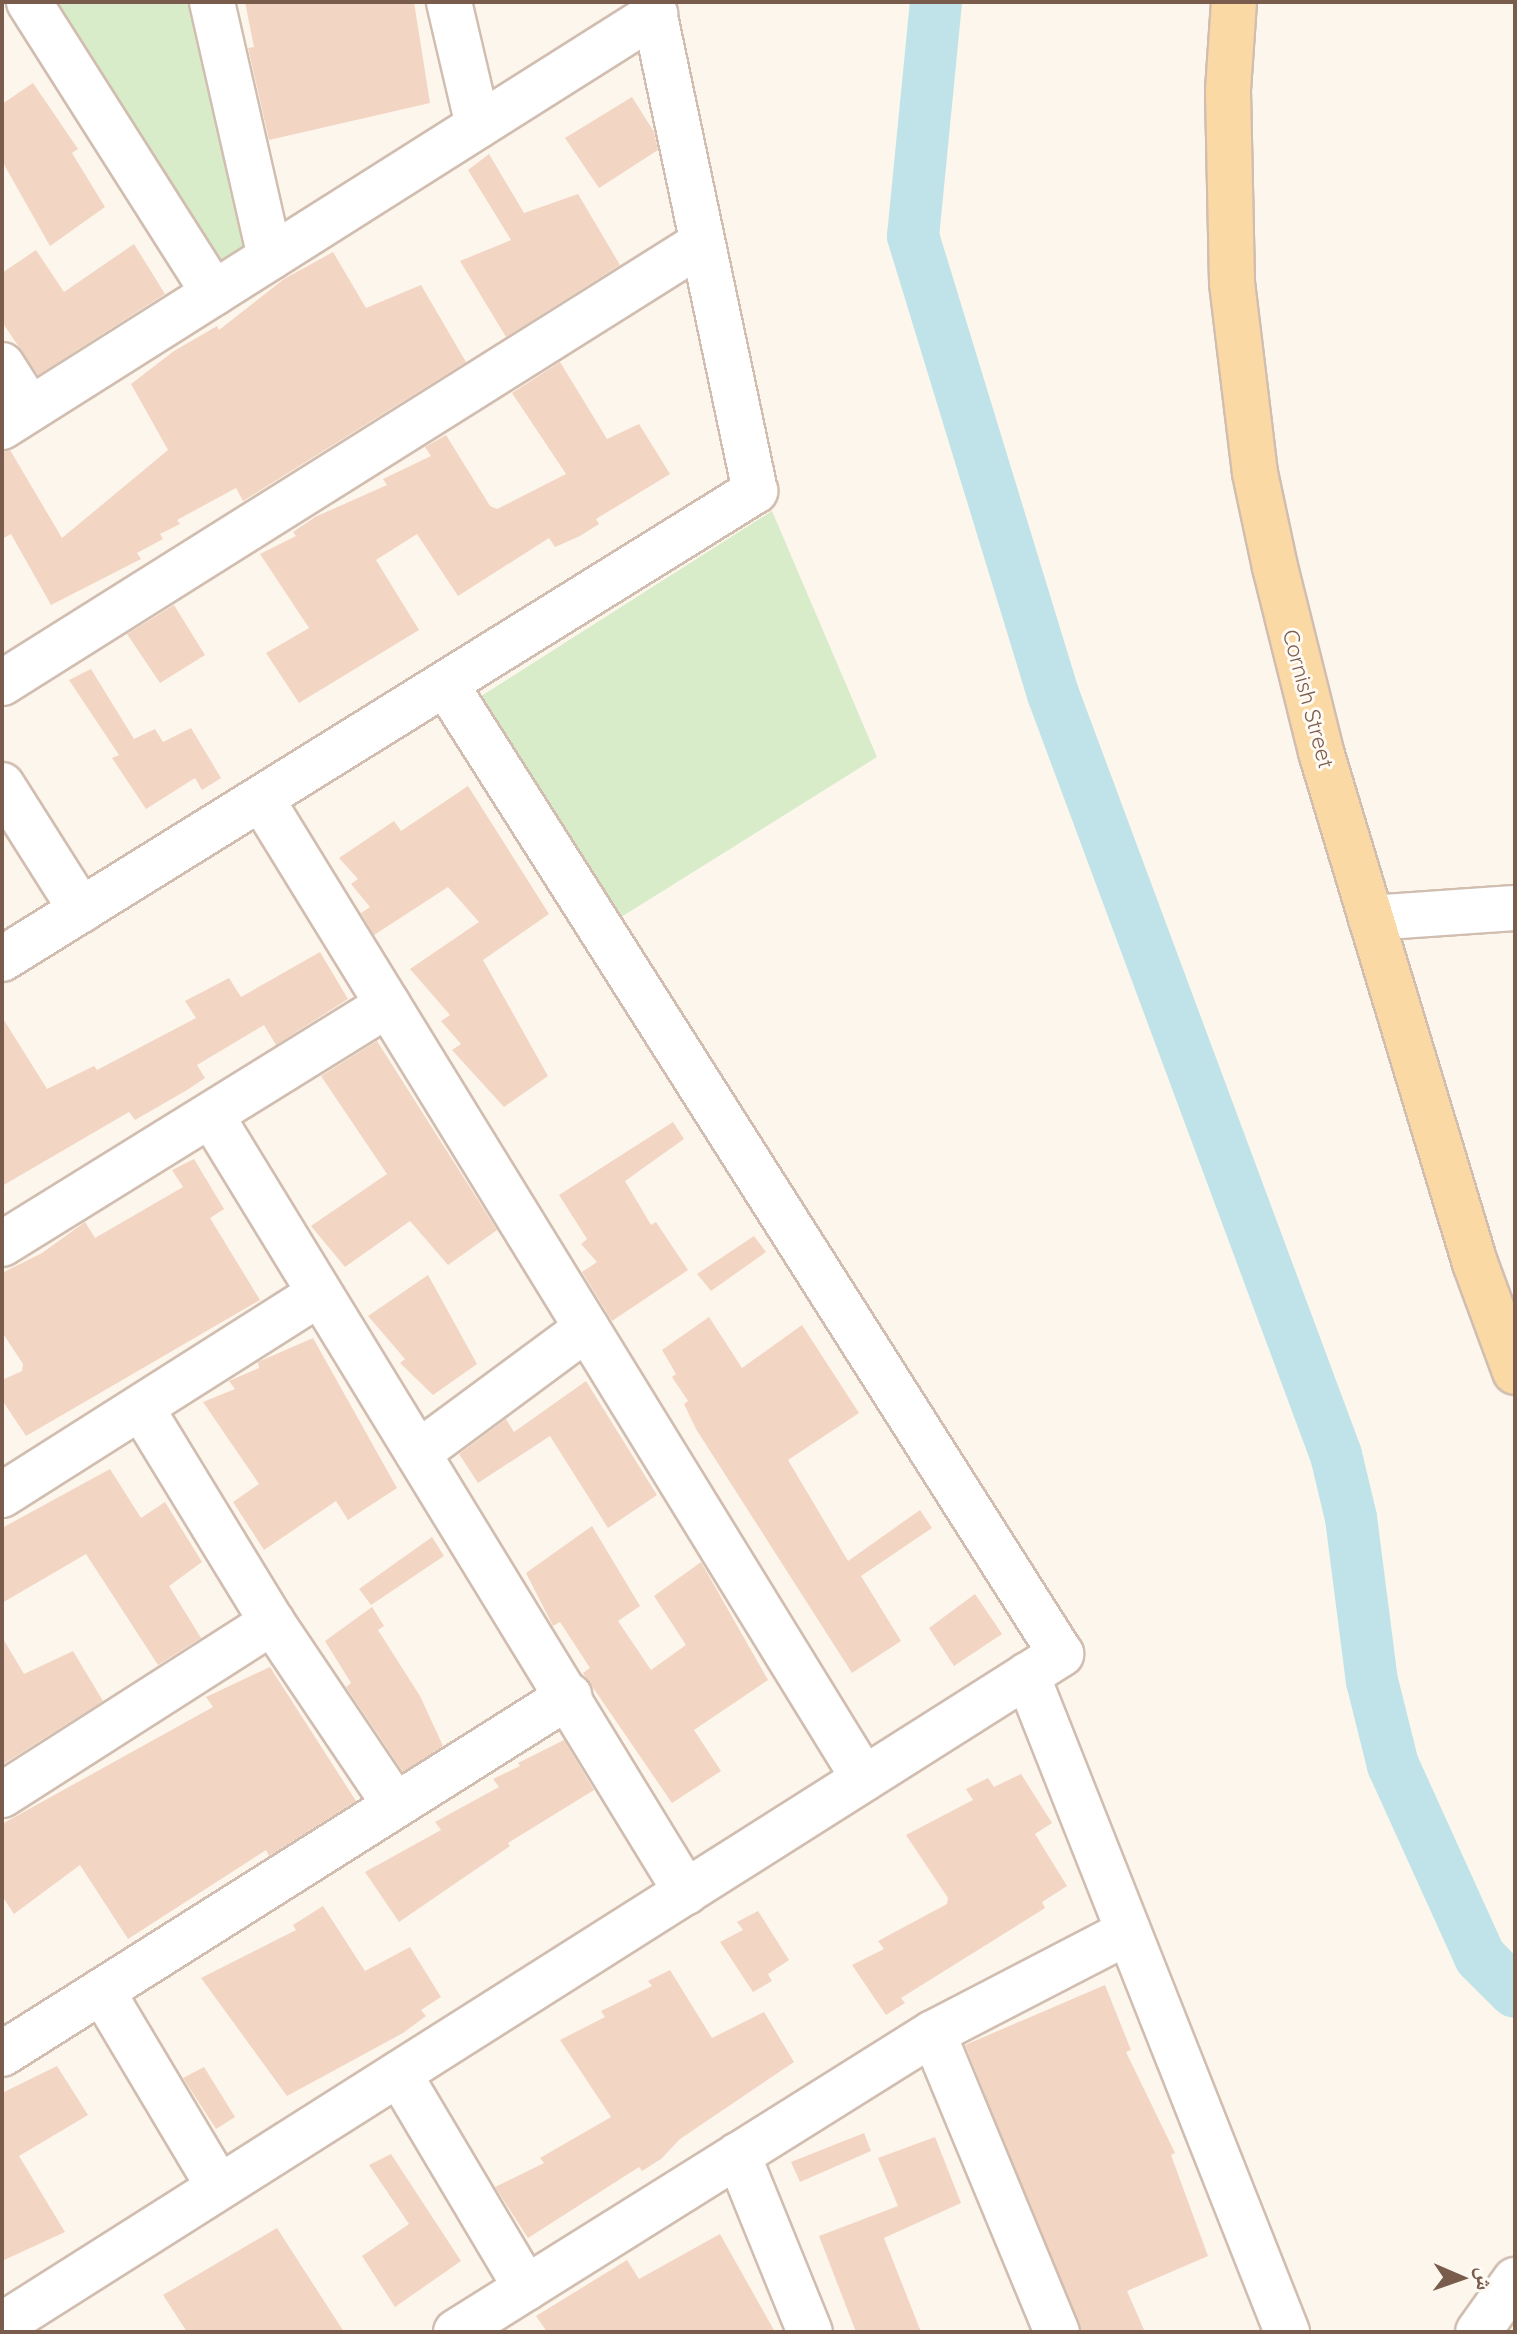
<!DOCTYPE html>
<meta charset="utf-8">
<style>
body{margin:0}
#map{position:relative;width:1517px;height:2334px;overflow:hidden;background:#fdf6ec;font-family:Quicksand,"Noto Naskh Arabic",sans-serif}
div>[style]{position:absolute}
.green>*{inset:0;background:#d8ecc9}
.river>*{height:52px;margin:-26px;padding:0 26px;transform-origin:26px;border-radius:26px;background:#bfe3e8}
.building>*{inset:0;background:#f3d5c3}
.roads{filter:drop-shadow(2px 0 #d1beb0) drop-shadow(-2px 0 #d1beb0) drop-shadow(0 2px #d1beb0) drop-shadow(0 -2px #d1beb0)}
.minor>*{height:44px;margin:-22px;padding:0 22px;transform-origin:22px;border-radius:22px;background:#fff}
.major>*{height:44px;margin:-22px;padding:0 22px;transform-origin:22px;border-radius:22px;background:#fbd9a5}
span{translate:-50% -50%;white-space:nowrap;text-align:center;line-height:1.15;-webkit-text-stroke:6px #fffaf3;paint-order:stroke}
.street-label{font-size:22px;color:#7a5c4d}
.frame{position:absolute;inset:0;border:4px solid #7a5c4d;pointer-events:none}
.north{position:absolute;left:1421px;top:2238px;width:80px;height:80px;-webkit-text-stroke:6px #fffaf3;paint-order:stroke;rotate:92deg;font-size:22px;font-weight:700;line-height:32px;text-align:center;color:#7a5c4d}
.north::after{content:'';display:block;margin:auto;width:28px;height:36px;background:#7a5c4d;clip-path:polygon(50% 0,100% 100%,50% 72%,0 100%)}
</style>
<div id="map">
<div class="green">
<i style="clip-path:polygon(51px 2px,202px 2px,261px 251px,217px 277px)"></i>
<i style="clip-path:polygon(772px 511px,877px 757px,618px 919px,475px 700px)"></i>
</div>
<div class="river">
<i style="left:936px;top:2px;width:235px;rotate:95.6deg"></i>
<i style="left:913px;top:236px;width:479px;rotate:73deg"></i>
<i style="left:1053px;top:694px;width:812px;rotate:69.6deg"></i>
<i style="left:1336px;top:1455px;width:65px;rotate:76.6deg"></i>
<i style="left:1351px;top:1518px;width:164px;rotate:82.7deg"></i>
<i style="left:1372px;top:1681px;width:87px;rotate:76deg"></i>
<i style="left:1393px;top:1765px;width:211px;rotate:65.6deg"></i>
<i style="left:1480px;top:1957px;width:49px;rotate:45deg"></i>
</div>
<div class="building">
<i style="clip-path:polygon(245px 2px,414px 2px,430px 103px,269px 140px,248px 48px,254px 47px)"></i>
<i style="clip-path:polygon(33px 83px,78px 149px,72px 153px,105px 207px,50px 246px,2px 161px,2px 104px)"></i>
<i style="clip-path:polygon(632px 97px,654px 132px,658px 150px,599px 188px,565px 138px)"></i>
<i style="clip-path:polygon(489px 154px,524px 213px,578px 194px,620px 265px,506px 337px,460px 261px,511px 240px,468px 170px)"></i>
<i style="clip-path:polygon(134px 244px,165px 294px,38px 375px,2px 322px,2px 273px,36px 250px,64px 292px)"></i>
<i style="clip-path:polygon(333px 252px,366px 308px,421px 285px,466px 362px,243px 501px,236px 488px,177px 520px,180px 524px,160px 534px,163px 539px,137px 553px,141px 559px,51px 605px,11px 534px,2px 539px,2px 452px,10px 450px,62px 538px,168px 450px,131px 384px,174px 351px,217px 326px,219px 330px,284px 279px)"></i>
<i style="clip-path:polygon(560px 362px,607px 439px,639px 424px,670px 474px,596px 519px,599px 524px,580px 536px,555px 547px,549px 538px,458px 596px,417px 534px,376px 560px,419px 630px,299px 703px,266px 653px,309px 628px,260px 554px,296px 536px,293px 532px,315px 517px,387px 485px,383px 479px,431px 456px,425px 447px,446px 435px,490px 506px,497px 509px,566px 474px,512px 393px)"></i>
<i style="clip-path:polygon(174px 605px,205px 655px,160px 683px,127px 634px)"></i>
<i style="clip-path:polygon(91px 669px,134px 739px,155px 729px,163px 742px,191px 728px,221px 778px,202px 790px,195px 778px,146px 809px,112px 758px,119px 755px,69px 680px)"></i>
<i style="clip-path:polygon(468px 786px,549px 914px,483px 960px,548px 1076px,504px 1107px,452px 1050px,461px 1044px,441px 1021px,450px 1015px,410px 969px,479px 922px,448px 887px,374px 935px,361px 913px,370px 907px,351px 884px,358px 879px,339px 858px,394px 821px,401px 831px)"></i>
<i style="clip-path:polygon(320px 952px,348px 999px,276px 1045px,264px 1025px,197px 1065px,205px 1078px,187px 1090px,135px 1120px,129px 1112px,2px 1186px,2px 1017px,47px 1089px,94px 1066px,97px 1070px,196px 1018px,185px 1001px,229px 978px,241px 997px)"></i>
<i style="clip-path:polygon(377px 1041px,497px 1230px,448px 1265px,410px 1221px,345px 1267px,311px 1226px,387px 1174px,321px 1076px)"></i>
<i style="clip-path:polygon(673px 1122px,684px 1139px,625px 1181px,651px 1225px,656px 1222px,688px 1270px,612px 1321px,582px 1272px,597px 1262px,581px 1244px,587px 1239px,559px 1195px)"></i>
<i style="clip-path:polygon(194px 1159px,224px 1209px,210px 1218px,260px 1300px,26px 1436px,2px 1400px,2px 1380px,22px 1371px,23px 1364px,2px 1332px,2px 1273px,42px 1253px,85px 1222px,95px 1238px,183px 1187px,172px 1170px)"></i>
<i style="clip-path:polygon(754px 1236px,766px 1252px,711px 1291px,697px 1274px)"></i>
<i style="clip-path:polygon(428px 1275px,477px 1364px,433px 1395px,400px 1363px,405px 1359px,368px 1316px)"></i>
<i style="clip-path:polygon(709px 1317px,742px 1368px,802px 1325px,859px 1413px,788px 1460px,848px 1561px,920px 1510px,932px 1528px,861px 1576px,901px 1641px,852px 1673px,696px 1429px,684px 1404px,688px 1401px,672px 1377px,676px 1374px,662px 1350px)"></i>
<i style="clip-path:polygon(313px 1338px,397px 1488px,348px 1520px,336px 1501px,264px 1550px,233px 1502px,259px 1484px,203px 1402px,235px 1389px,229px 1381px,259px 1368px,258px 1362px)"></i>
<i style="clip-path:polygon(586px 1381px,657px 1495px,608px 1528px,550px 1436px,478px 1483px,459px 1454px,506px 1419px,514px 1432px)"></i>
<i style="clip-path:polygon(110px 1469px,141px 1518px,165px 1502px,202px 1562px,169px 1586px,201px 1638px,158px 1665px,86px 1554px,2px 1603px,2px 1528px)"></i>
<i style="clip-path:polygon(592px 1526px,640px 1606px,618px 1621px,651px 1670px,686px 1645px,654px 1596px,701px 1562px,768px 1680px,694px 1730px,721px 1771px,672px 1803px,583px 1673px,590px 1668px,560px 1622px,553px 1626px,526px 1573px)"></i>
<i style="clip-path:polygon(432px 1537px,444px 1556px,371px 1605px,359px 1589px)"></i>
<i style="clip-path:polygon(975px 1594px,1002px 1634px,954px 1666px,929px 1628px)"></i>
<i style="clip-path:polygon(372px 1607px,384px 1626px,378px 1630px,420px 1696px,443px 1746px,403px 1772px,346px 1687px,351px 1683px,325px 1641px)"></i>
<i style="clip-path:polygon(2px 1637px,24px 1674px,73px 1651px,103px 1701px,2px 1765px)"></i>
<i style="clip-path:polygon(270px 1667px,356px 1801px,269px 1856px,266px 1850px,128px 1939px,80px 1865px,14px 1914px,2px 1896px,2px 1824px,213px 1707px,206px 1697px)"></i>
<i style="clip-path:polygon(564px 1740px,594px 1790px,508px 1843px,510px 1846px,399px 1922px,365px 1872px,441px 1830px,435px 1822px,499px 1787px,493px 1779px,520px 1766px,518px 1763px)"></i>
<i style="clip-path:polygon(1021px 1774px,1052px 1823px,1035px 1834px,1067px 1886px,1042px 1902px,1045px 1908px,901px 1998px,905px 2003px,886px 2015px,852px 1965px,884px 1949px,878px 1941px,947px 1904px,948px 1898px,906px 1835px,973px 1800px,966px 1789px,988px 1778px,994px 1787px)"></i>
<i style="clip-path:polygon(323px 1906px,365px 1971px,410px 1947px,441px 1997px,421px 2010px,426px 2016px,403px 2033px,287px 2096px,201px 1978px,296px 1930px,293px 1925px)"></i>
<i style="clip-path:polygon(758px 1911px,789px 1960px,768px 1974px,772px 1981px,753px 1992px,720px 1942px,743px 1930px,737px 1922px)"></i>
<i style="clip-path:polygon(670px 1970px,712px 2038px,764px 2012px,794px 2062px,680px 2139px,661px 2159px,642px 2171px,639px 2167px,528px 2238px,495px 2187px,544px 2163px,540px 2158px,611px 2117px,560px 2040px,605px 2017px,601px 2011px,652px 1986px,648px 1981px)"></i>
<i style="clip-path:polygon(1105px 1985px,1131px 2050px,1126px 2052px,1175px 2153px,1171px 2155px,1208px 2256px,1127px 2291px,1145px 2332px,1081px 2332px,965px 2045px)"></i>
<i style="clip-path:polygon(57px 2066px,88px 2115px,19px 2156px,65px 2232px,2px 2261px,2px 2093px)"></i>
<i style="clip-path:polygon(204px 2067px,235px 2117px,216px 2129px,183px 2078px)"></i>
<i style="clip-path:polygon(864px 2133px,871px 2151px,800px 2182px,791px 2162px)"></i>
<i style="clip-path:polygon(935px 2137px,961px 2203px,884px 2238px,921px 2332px,856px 2332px,819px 2236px,898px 2206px,878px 2158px)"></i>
<i style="clip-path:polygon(391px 2154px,461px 2261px,395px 2307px,362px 2256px,409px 2224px,369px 2165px)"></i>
<i style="clip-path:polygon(277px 2228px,344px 2332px,187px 2332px,163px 2295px)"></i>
<i style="clip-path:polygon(720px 2234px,775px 2332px,547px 2332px,536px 2316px,627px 2260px,639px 2279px)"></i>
</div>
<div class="roads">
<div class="minor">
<i style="left:29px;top:2px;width:345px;rotate:57.6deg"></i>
<i style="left:212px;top:2px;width:262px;rotate:77.2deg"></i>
<i style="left:449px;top:2px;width:127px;rotate:76.8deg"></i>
<i style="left:2px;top:365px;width:52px;rotate:57.5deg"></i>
<i style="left:2px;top:427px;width:773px;rotate:-32.31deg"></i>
<i style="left:2px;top:683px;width:827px;rotate:-32.15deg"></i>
<i style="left:2px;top:785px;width:148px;rotate:57.7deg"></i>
<i style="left:262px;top:800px;width:1149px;rotate:58.41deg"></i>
<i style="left:1371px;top:918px;width:144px;rotate:-4deg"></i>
<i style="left:2px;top:959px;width:887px;rotate:-31.86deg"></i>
<i style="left:755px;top:491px;width:500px;rotate:-101.9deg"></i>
<i style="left:211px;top:1115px;width:911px;rotate:58.56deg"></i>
<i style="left:2px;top:1244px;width:454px;rotate:-31.8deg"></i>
<i style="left:142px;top:1409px;width:250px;rotate:58.6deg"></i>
<i style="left:272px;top:1622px;width:220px;rotate:56.1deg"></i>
<i style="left:418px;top:1453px;width:210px;rotate:-36.5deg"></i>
<i style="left:2px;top:1495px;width:375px;rotate:-32.4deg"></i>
<i style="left:1027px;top:1675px;width:707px;rotate:68.41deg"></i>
<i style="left:2px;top:1795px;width:321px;rotate:-32.6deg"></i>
<i style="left:102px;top:1991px;width:228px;rotate:59.2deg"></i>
<i style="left:933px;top:2033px;width:324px;rotate:67.5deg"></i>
<i style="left:2px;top:2054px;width:671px;rotate:-32.27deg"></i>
<i style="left:399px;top:2074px;width:249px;rotate:59.3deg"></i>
<i style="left:738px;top:2155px;width:191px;rotate:67.9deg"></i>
<i style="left:2px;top:2325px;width:1254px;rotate:-32.36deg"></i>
<i style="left:1061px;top:1654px;width:1148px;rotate:-122.4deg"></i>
<i style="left:456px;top:2332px;width:563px;rotate:-32.08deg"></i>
<i style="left:933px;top:2033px;width:217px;rotate:-27.4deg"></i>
<i style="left:1478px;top:2332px;width:64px;rotate:-54.6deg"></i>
</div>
<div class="major">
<i style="left:1234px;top:2px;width:89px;rotate:93.9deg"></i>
<i style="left:1228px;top:91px;width:192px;rotate:88.8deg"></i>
<i style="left:1232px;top:283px;width:191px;rotate:83.1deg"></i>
<i style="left:1255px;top:473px;width:96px;rotate:78deg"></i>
<i style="left:1275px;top:567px;width:191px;rotate:76deg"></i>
<i style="left:1321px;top:752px;width:534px;rotate:73.23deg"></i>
<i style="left:1475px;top:1263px;width:116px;rotate:69.8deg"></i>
</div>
</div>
<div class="street-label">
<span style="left:1308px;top:699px;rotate:75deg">Cornish Street</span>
</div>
<div class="frame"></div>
<div class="north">ش</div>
</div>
